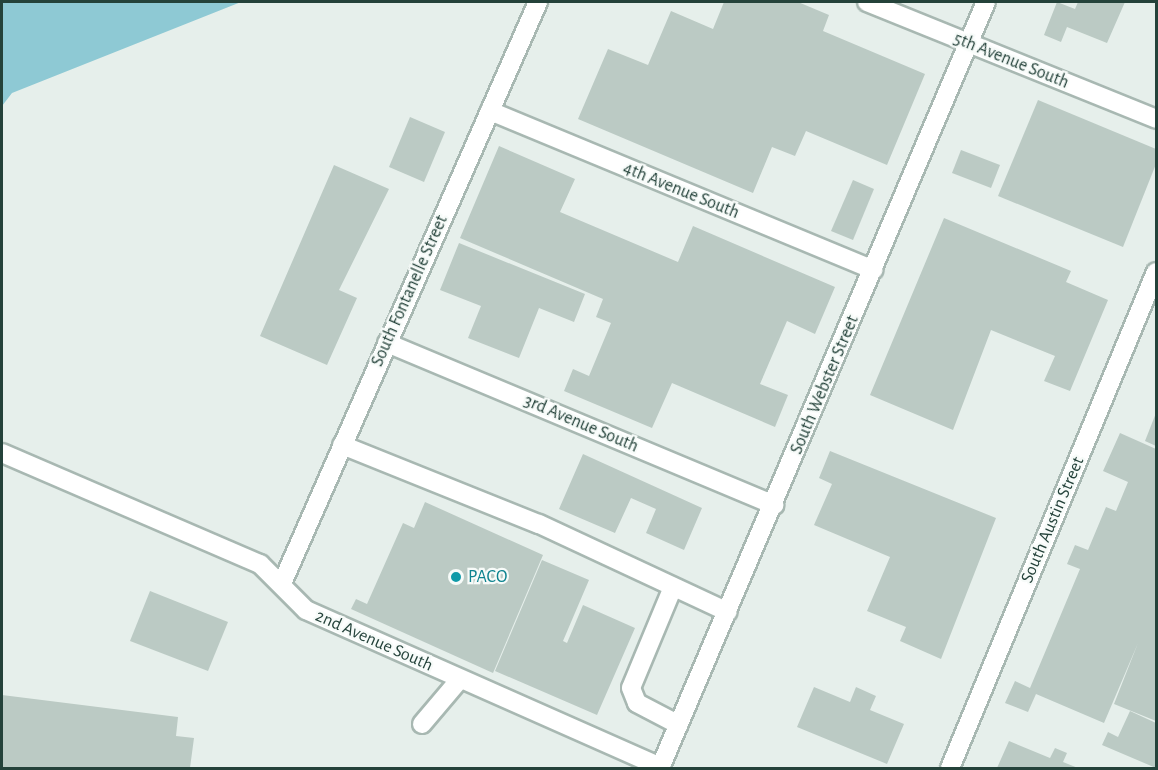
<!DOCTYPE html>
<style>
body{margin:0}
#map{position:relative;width:1158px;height:770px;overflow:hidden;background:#e6efeb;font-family:"Alegreya Sans",sans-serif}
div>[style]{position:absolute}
.water>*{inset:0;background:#8ec9d4}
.building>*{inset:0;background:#bbcac4}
.roads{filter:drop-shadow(2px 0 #a8b8b2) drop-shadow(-2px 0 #a8b8b2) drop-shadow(0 2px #a8b8b2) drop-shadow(0 -2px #a8b8b2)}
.minor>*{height:18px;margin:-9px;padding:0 9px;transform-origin:9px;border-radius:9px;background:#fff}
.dots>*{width:16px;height:16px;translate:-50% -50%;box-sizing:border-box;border:3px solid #f7fbf9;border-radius:50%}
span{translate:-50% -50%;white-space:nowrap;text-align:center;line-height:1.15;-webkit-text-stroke:4.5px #f7fbf9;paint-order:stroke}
.street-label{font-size:18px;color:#24423a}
.culture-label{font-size:18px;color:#0d838f}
.left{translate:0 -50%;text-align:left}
.frame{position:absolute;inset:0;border:3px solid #24423a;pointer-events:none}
</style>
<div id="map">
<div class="water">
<i style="clip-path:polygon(2px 2px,241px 2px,12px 93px,2px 106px)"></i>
</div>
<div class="building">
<i style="clip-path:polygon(724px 2px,798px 2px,829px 15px,823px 31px,925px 74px,887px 165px,806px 131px,795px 156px,772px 147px,753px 193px,578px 119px,608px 49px,648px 65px,671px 11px,713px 29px)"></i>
<i style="clip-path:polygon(1057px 2px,1075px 9px,1078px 2px,1125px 2px,1107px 43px,1067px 27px,1061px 42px,1044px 35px)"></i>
<i style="clip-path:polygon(1038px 100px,1156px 149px,1156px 164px,1123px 247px,998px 196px)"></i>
<i style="clip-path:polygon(410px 117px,445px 132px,424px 182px,389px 167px)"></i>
<i style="clip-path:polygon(499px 146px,575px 179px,560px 212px,678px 262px,693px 226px,835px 287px,815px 334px,787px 321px,760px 384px,788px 395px,775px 427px,672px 383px,652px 428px,564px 391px,573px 369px,589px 376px,611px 323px,596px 317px,603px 299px,460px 238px)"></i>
<i style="clip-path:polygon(961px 150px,1000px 165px,991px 188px,952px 173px)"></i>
<i style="clip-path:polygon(334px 165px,389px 189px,339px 290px,357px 298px,327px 365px,260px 336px)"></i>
<i style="clip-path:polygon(853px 180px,874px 189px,853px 240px,831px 231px)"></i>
<i style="clip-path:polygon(944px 218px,1071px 271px,1066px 282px,1108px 300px,1070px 391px,1044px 381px,1055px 356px,991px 330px,953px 430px,870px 395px)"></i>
<i style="clip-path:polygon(459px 243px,585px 294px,574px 322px,539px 308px,519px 358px,468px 338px,481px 306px,440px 290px)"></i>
<i style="clip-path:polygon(1156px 413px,1156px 446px,1145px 441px)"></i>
<i style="clip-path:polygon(1120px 433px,1156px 449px,1156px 721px,1114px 704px,1138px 643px,1104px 723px,1036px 694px,1028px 712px,1005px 703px,1015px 681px,1030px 688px,1080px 569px,1067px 564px,1075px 545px,1088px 550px,1106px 507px,1116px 511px,1128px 482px,1103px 471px)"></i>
<i style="clip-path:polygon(830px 451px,996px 518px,941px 659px,900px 641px,906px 627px,867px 611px,890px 557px,814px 525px,832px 484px,819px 478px)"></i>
<i style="clip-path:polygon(583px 454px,702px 508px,684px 550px,646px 533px,656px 509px,631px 498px,615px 533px,559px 509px)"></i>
<i style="clip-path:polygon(425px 502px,543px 555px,493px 673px,351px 609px,356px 599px,367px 604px,403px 523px,414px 528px)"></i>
<i style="clip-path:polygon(542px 560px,589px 580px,563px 641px,567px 643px,583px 605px,635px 628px,597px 715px,495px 671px)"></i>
<i style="clip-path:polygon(150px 591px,228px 622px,208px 671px,130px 641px)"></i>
<i style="clip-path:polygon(814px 687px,850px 702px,856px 687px,876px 696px,870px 710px,904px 724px,887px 764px,797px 727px)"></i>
<i style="clip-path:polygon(2px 695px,178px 717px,176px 736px,194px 738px,190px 768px,2px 768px)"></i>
<i style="clip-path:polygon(1130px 711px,1156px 723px,1156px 768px,1102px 745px,1108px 732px,1118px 737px)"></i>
<i style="clip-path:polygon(1009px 741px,1050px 758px,1055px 748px,1067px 753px,1063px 762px,1078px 768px,997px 768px)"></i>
</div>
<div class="roads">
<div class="minor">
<i style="left:867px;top:2px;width:312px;rotate:22deg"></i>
<i style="left:490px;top:111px;width:415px;rotate:22.5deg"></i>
<i style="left:387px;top:343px;width:420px;rotate:22.7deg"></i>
<i style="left:342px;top:445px;width:212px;rotate:21.9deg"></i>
<i style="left:539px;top:524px;width:208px;rotate:25deg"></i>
<i style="left:2px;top:453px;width:281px;rotate:23.3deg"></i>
<i style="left:260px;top:564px;width:65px;rotate:45deg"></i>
<i style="left:306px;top:610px;width:389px;rotate:23.9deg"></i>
<i style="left:283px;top:581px;width:633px;rotate:-66.23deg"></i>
<i style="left:673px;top:587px;width:109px;rotate:112.6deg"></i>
<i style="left:631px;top:688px;width:16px;rotate:68deg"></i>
<i style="left:637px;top:703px;width:47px;rotate:27.6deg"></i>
<i style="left:422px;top:724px;width:59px;rotate:-49.8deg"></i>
<i style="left:660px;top:768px;width:832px;rotate:-66.95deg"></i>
<i style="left:950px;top:768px;width:537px;rotate:-67.45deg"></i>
</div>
</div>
<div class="dots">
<i style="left:456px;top:577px;background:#0f9aa8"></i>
</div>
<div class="street-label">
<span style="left:1011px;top:61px;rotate:22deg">5th Avenue South</span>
<span style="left:681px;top:191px;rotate:22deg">4th Avenue South</span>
<span style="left:410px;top:291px;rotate:-66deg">South Fontanelle Street</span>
<span style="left:825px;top:385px;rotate:-67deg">South Webster Street</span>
<span style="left:581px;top:424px;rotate:23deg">3rd Avenue South</span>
<span style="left:1053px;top:520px;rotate:-67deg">South Austin Street</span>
<span style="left:374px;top:641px;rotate:24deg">2nd Avenue South</span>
</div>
<div class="culture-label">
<span class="left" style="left:468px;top:577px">PACO</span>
</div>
<div class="frame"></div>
</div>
